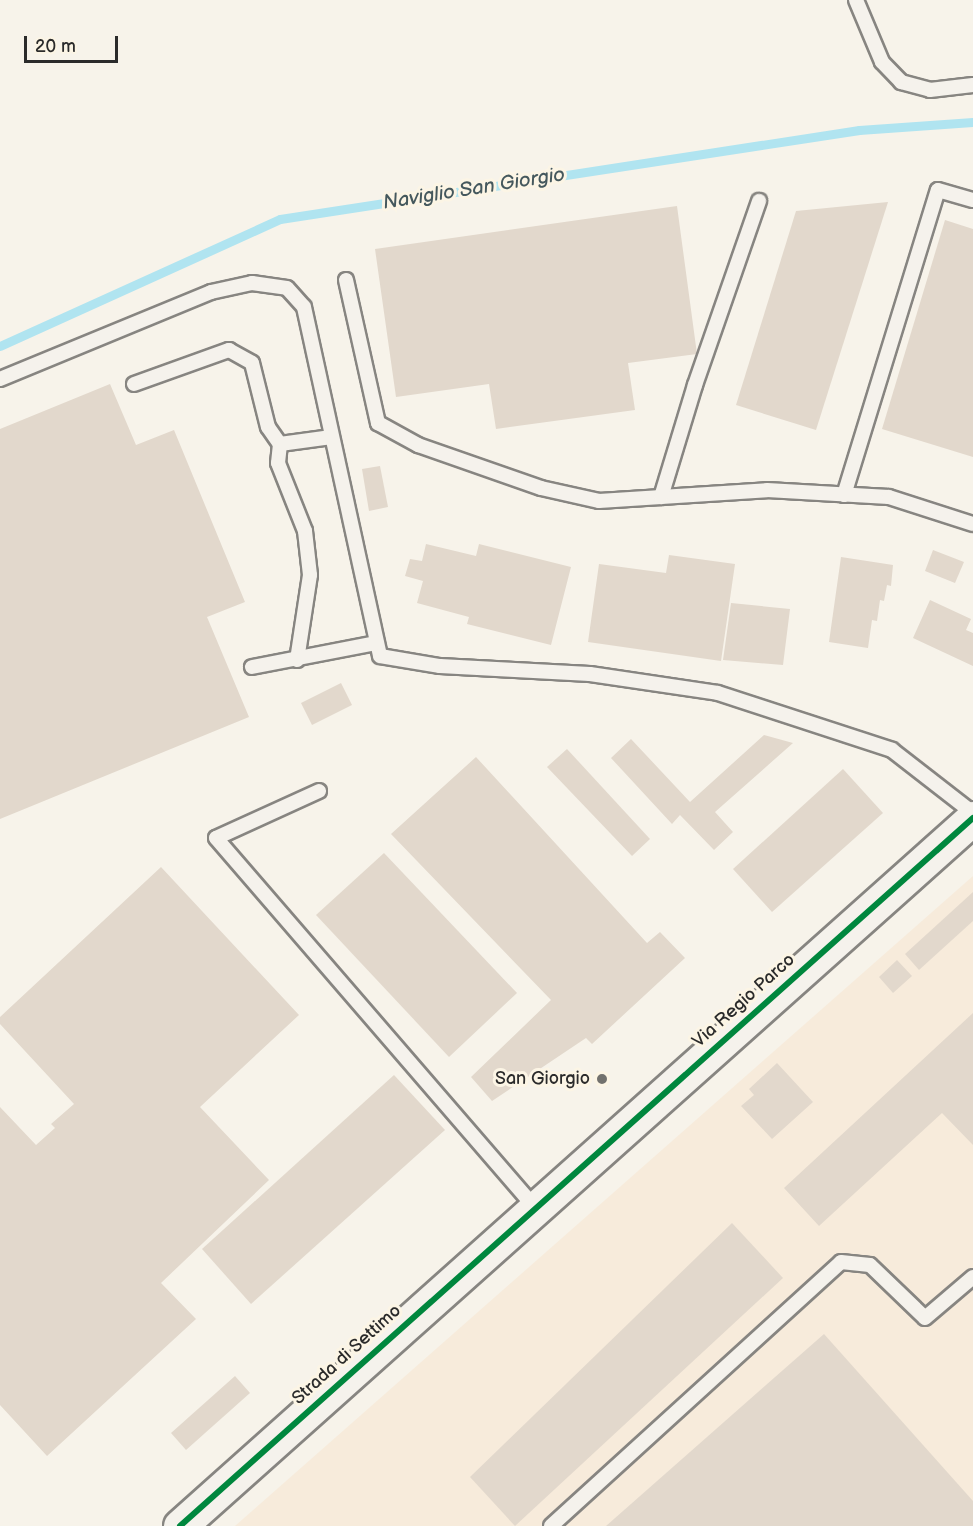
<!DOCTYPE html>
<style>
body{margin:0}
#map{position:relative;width:973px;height:1526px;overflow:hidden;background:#f7f3ea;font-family:"Balsamiq Sans",sans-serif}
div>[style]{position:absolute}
.built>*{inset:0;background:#f7ebdb}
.stream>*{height:9px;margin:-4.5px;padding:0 4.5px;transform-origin:4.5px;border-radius:4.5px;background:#b0e4f0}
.building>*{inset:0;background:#e2d8cc}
.roads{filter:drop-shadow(2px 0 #878581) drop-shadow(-2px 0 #878581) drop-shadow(0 2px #878581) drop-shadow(0 -2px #878581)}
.service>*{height:14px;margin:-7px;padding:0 7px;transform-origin:7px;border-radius:7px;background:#f5f2ec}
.tertiary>*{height:33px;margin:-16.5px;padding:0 16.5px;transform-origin:16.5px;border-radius:16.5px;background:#f5f2ec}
.cycleway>*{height:6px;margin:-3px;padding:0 3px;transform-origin:3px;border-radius:3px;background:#00873e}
.dots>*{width:16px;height:16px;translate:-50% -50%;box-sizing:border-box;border:3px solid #fcf5e5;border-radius:50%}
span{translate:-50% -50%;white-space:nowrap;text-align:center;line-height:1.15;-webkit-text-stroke:6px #fcf5e5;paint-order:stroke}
.street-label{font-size:18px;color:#2b2b2b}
.poi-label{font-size:18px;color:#2b2b2b}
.right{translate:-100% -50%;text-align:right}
.water-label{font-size:20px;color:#45585d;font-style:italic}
.scale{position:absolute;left:24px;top:36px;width:94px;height:27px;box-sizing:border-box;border:3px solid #2b2b2b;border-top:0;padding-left:8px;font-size:18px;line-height:21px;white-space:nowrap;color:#2b2b2b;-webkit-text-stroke:4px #fcf5e5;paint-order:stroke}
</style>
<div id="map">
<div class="built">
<i style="clip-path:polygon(973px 876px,973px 1526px,235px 1526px)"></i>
</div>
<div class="stream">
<i style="left:0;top:346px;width:307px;rotate:-24.4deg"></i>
<i style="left:280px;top:219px;width:586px;rotate:-8.74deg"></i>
<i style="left:859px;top:130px;width:114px;rotate:-4deg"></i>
</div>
<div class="building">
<i style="clip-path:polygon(888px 202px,816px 430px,736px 405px,796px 211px)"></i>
<i style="clip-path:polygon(677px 206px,697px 354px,628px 363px,635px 410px,496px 429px,489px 384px,396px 397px,375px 249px)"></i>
<i style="clip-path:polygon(945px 220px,973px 229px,973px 457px,882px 429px)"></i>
<i style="clip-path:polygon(110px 384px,136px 445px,174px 430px,245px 602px,207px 617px,249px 717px,0 819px,0 429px)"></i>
<i style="clip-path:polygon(380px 466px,388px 507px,369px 511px,362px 469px)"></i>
<i style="clip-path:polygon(426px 544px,476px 556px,479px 544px,571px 567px,551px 645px,467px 624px,469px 617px,417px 603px,423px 581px,405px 576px,410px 559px,422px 561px)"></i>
<i style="clip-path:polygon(933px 550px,964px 562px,955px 583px,925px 571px)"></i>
<i style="clip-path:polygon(669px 555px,735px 564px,721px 661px,588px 642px,599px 564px,666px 573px)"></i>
<i style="clip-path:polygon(841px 557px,893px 565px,891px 586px,887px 585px,884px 601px,880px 600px,877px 621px,872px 620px,868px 648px,829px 642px)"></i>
<i style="clip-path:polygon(930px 600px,971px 619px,966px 630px,973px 633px,973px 666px,913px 638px)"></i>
<i style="clip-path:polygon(731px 603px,790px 609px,783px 665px,723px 660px)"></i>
<i style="clip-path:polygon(341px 683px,352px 705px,312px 725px,301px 703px)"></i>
<i style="clip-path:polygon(764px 735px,793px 743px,715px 812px,733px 832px,714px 850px,680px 815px,672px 824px,611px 758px,631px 739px,690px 802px)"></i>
<i style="clip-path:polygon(567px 749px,650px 839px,632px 856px,547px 767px)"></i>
<i style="clip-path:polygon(476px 757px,647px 943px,660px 932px,685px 958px,592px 1044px,586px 1038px,492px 1101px,471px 1077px,551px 1000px,391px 834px)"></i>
<i style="clip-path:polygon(843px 769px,883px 813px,772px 912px,733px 869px)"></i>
<i style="clip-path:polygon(384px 853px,517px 993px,449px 1057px,316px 915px)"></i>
<i style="clip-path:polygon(161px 867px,299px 1015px,200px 1107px,269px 1180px,161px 1283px,196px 1319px,47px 1456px,0 1405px,0 1107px,36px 1145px,55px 1128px,51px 1124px,74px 1104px,0 1024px,0 1017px)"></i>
<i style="clip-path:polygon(973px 892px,973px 921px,919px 970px,905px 954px)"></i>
<i style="clip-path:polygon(897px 960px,912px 976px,893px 993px,879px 977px)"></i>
<i style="clip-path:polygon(973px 1013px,973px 1145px,942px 1113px,819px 1226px,784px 1188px)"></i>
<i style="clip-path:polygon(777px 1063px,813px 1102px,772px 1139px,741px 1106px,754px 1095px,749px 1089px)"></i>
<i style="clip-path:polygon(394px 1075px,445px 1130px,251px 1304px,202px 1249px)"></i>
<i style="clip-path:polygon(732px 1223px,783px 1278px,515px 1526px,470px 1477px)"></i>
<i style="clip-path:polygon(824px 1334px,973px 1501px,973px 1526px,606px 1526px)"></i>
<i style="clip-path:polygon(235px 1376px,250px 1393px,186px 1450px,171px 1433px)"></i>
</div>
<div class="roads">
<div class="service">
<i style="left:856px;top:0;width:67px;rotate:67.2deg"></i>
<i style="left:882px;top:62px;width:28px;rotate:46deg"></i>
<i style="left:901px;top:82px;width:30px;rotate:15deg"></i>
<i style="left:930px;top:90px;width:43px;rotate:-6.6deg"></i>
<i style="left:346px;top:280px;width:147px;rotate:77.4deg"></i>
<i style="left:378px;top:423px;width:46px;rotate:28.8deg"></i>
<i style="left:418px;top:445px;width:130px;rotate:19.3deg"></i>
<i style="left:541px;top:488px;width:59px;rotate:12.6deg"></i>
<i style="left:599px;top:501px;width:168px;rotate:-3.7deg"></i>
<i style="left:767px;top:490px;width:122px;rotate:3.3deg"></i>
<i style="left:889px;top:497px;width:88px;rotate:17.8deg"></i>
<i style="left:0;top:379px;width:228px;rotate:-22.4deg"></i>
<i style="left:211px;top:292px;width:42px;rotate:-12.4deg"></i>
<i style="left:252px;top:283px;width:35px;rotate:8deg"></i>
<i style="left:287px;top:288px;width:25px;rotate:48deg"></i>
<i style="left:304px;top:307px;width:357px;rotate:77.7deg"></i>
<i style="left:380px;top:656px;width:61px;rotate:9.5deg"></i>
<i style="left:440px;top:666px;width:150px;rotate:3.1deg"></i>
<i style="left:590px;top:674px;width:129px;rotate:8.4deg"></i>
<i style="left:718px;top:693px;width:183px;rotate:18.1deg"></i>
<i style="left:892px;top:750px;width:103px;rotate:37.9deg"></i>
<i style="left:134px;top:384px;width:101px;rotate:-19.7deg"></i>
<i style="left:229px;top:350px;width:26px;rotate:29deg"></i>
<i style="left:252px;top:363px;width:66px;rotate:76deg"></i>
<i style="left:268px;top:427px;width:21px;rotate:55deg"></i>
<i style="left:280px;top:444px;width:52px;rotate:-7.7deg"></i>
<i style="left:280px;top:444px;width:19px;rotate:96deg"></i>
<i style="left:278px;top:463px;width:73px;rotate:68.3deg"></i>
<i style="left:305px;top:531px;width:44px;rotate:83.5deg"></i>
<i style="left:310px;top:575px;width:86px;rotate:98.7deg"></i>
<i style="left:844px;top:495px;width:319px;rotate:-72.9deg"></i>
<i style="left:938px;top:190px;width:36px;rotate:16deg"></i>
<i style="left:661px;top:497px;width:117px;rotate:-73.1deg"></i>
<i style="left:695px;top:385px;width:195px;rotate:-70.8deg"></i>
<i style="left:252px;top:667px;width:127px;rotate:-10.9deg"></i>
<i style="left:319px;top:791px;width:113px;rotate:155.5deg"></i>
<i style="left:216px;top:838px;width:488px;rotate:49.2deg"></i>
<i style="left:551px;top:1526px;width:392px;rotate:-42.3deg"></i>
<i style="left:841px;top:1262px;width:29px;rotate:6deg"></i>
<i style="left:870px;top:1265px;width:76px;rotate:43.9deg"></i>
<i style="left:925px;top:1318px;width:63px;rotate:-40.5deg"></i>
</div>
<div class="tertiary">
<i style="left:180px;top:1526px;width:1063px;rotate:-41.76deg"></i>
</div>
</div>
<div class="cycleway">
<i style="left:180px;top:1526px;width:1063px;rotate:-41.76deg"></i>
</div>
<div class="dots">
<i style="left:602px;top:1079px;background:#72716e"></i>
</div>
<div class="street-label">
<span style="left:744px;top:1001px;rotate:-42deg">Via Regio Parco</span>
<span style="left:347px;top:1355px;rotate:-42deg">Strada di Settimo</span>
</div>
<div class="poi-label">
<span class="right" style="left:590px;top:1079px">San Giorgio</span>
</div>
<div class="water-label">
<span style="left:474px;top:189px;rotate:-9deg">Naviglio San Giorgio</span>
</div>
<div class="scale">20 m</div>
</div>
